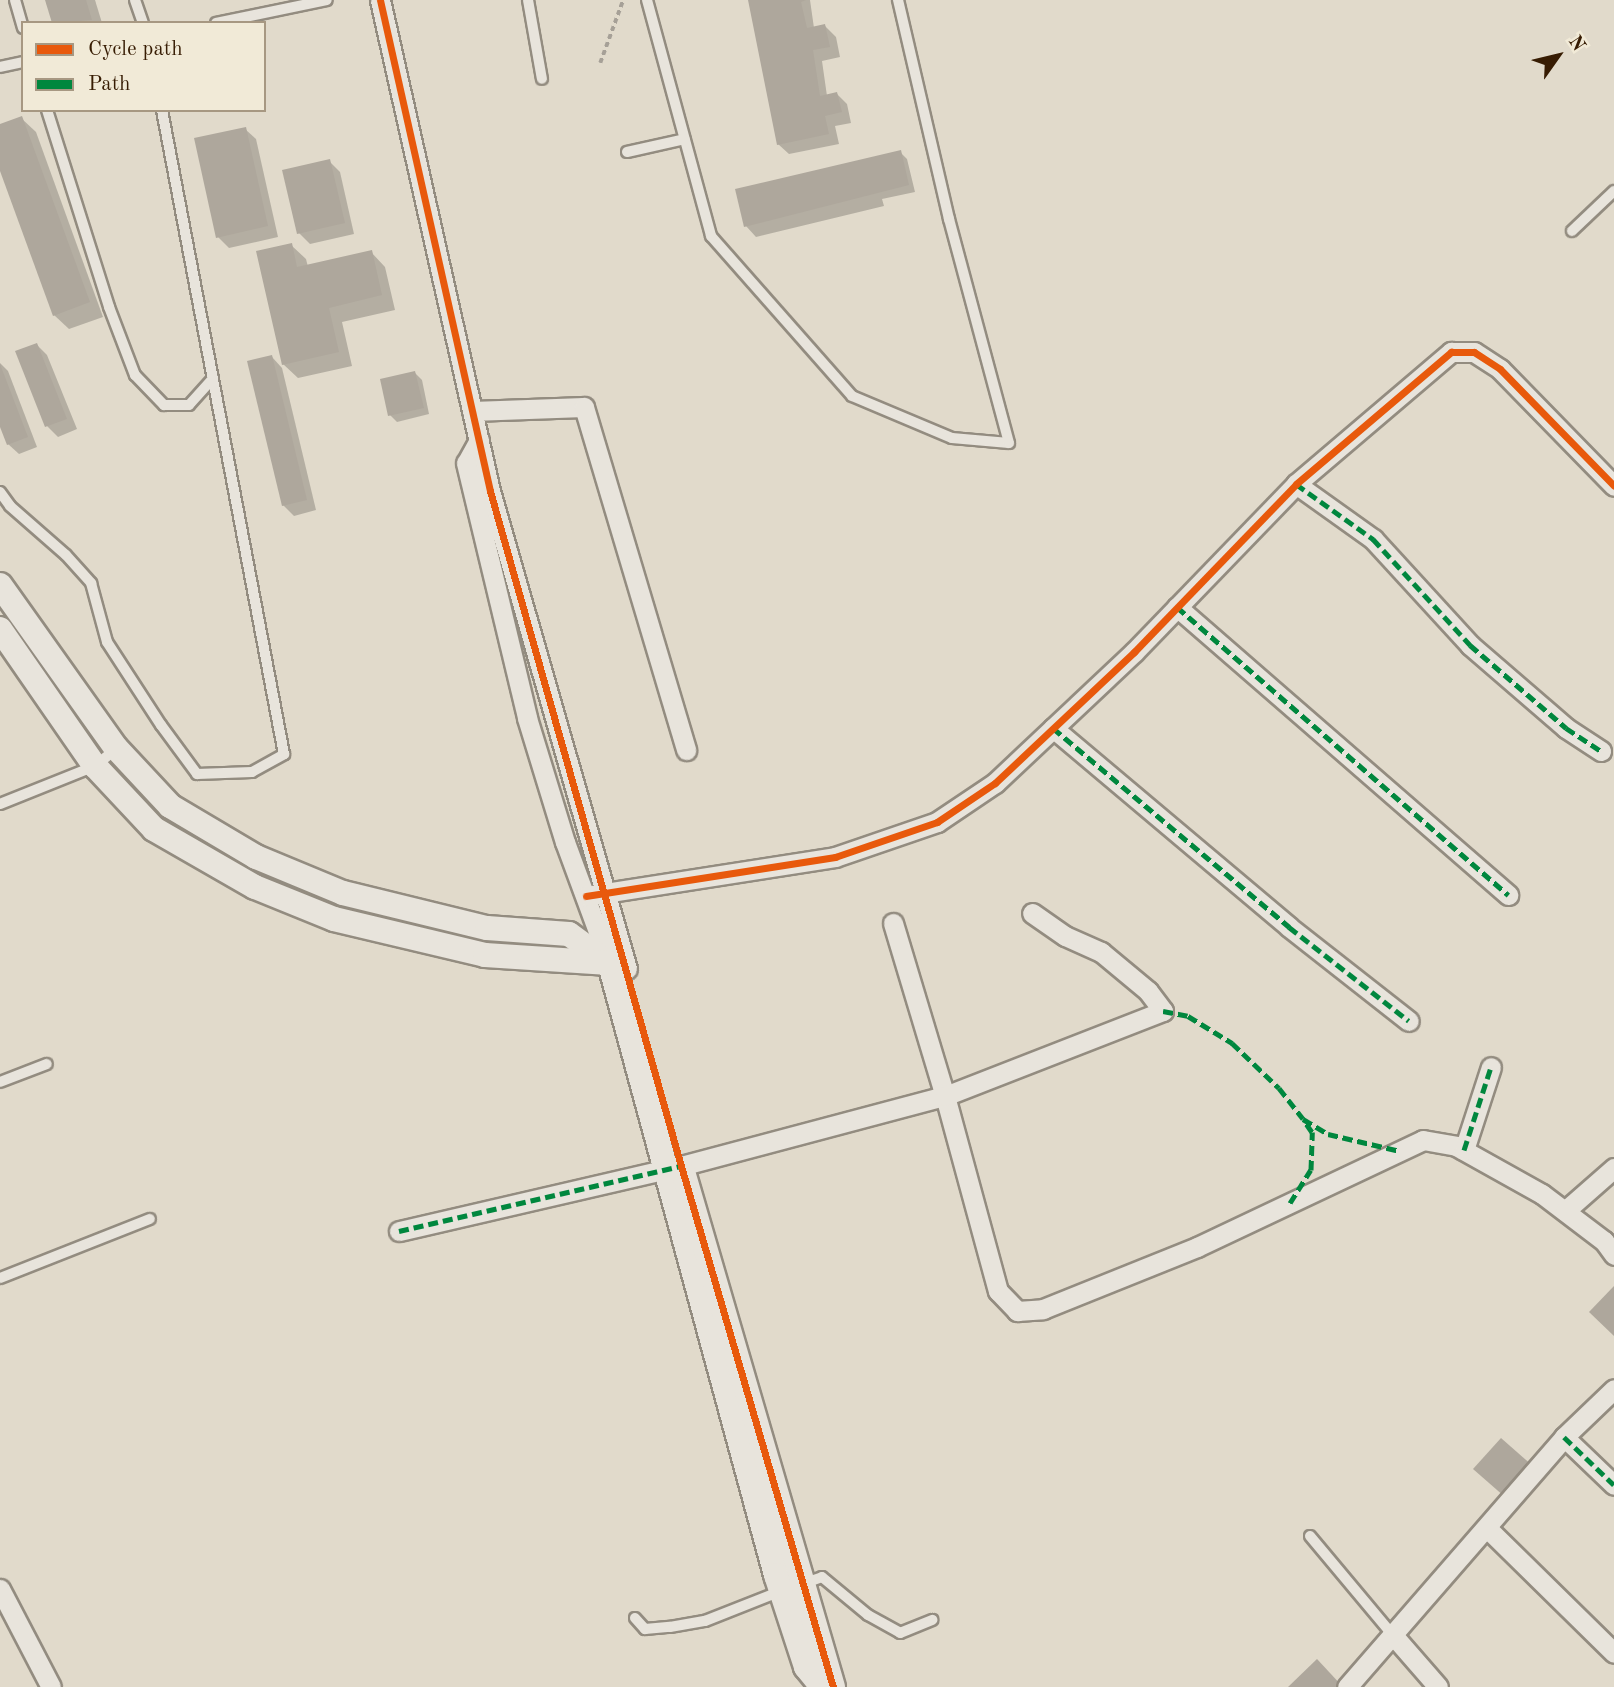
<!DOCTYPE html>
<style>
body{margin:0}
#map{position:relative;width:1614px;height:1687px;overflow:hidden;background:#e1dacb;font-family:"Old Standard TT",serif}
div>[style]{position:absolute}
.shadow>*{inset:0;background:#0003}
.building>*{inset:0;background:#aea79c}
.path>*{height:3.5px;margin-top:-1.75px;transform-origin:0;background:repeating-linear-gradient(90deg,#a6a097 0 5px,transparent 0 8.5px)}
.roads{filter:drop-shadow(2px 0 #938c80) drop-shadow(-2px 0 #938c80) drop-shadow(0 2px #938c80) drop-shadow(0 -2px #938c80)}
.service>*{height:10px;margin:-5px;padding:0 5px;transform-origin:5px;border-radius:5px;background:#e8e4dc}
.minor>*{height:19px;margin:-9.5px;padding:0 9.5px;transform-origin:9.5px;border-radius:9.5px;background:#e8e4dc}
.tertiary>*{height:24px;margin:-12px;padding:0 12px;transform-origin:12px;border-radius:12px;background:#e8e4dc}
.quiet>*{height:5px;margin-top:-2.5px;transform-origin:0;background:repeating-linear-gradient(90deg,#00873e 0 10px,transparent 0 15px)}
.cycleway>*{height:7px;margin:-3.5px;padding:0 3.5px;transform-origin:3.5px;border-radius:3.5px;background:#e8590c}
span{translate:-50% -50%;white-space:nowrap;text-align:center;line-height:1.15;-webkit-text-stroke:6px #f1ead7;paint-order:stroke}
.legend{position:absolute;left:21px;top:21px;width:245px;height:91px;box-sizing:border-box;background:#f1ead7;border:2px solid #a79882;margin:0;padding:9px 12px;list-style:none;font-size:21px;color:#371c03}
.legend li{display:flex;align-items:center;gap:14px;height:35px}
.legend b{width:35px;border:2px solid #a79882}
.north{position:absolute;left:1523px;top:21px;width:70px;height:70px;-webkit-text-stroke:5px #f1ead7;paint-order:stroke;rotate:56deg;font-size:19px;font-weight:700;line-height:28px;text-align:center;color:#371c03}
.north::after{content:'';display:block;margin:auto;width:24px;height:32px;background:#371c03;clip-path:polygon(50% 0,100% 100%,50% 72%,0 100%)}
</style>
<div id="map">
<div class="shadow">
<i style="clip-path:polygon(47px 0,95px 0,102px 23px,54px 23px)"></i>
<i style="clip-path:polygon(750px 0,810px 0,814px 28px,825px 26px,836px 37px,840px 57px,822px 61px,827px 96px,837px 94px,847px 104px,851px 123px,835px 126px,839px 144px,789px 154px,778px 144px)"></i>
<i style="clip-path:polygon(21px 118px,36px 132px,103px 317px,69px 329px,54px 315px,0 166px,0 125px)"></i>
<i style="clip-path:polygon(245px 129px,256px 139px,278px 237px,229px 248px,218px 237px)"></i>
<i style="clip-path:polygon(900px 152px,907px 159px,915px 192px,882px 199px,884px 206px,756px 237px,746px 226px)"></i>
<i style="clip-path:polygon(329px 161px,340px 172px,354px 234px,310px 244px,299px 233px)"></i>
<i style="clip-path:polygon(291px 245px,306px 259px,308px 267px,371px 252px,385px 267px,395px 310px,342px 322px,352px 366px,298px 378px,283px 364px)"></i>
<i style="clip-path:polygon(37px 345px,47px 355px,77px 429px,58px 437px,47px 426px,17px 352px)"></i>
<i style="clip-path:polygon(272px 357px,282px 368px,316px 510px,294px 516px,283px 505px)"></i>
<i style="clip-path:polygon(0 363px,8px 371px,37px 447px,19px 454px,8px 444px,0 423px)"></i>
<i style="clip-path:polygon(415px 373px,422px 380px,429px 414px,397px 422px,390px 415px)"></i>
</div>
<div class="building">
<i style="clip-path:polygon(45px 0,86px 0,92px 20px,52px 23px)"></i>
<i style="clip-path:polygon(748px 0,806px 0,801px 2px,807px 28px,825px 24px,830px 47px,813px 50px,820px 96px,837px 92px,842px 112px,825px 116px,829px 134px,777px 145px)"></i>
<i style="clip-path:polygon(22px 116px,90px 302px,53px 316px,0 171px,0 124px)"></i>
<i style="clip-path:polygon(246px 127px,268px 226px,216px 238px,194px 138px)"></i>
<i style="clip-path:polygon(901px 150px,909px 185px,744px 227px,735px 189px)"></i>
<i style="clip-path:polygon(330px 159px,345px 223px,297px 234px,282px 170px)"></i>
<i style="clip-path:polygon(292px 243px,297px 267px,372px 250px,382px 295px,329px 308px,339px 352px,282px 365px,256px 251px)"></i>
<i style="clip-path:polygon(37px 343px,67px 419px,45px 427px,15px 351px)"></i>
<i style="clip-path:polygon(272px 355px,307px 500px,282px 506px,247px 361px)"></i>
<i style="clip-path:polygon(0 364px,28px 437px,7px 445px,0 427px)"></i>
<i style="clip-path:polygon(415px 371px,424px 408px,388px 416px,380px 379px)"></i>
<i style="clip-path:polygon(1614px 1286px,1614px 1336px,1589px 1312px)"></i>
<i style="clip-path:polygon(1501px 1438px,1533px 1466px,1505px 1497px,1473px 1469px)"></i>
<i style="clip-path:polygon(1317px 1659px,1343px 1687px,1288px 1687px)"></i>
</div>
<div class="path">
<i style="left:600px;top:63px;width:67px;rotate:-69.9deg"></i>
</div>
<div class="roads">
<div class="service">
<i style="left:15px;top:0;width:29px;rotate:74deg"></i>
<i style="left:135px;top:0;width:24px;rotate:71deg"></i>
<i style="left:528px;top:0;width:80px;rotate:80deg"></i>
<i style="left:647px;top:0;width:245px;rotate:74.8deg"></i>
<i style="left:711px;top:236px;width:213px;rotate:48.6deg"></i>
<i style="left:852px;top:396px;width:108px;rotate:22.8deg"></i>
<i style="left:952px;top:438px;width:57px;rotate:5deg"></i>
<i style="left:1009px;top:443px;width:232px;rotate:-105deg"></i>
<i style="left:949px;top:219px;width:225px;rotate:-103.1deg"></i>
<i style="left:216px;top:23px;width:113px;rotate:-11.7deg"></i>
<i style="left:0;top:67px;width:24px;rotate:-12deg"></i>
<i style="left:47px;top:110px;width:207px;rotate:72.5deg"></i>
<i style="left:109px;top:307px;width:73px;rotate:69.1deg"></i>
<i style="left:135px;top:375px;width:42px;rotate:46deg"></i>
<i style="left:164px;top:405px;width:25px"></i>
<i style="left:189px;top:405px;width:36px;rotate:-48deg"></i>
<i style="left:627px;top:152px;width:59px;rotate:-12.6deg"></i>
<i style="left:1572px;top:231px;width:58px;rotate:-43.6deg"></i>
<i style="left:0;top:492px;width:17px;rotate:54deg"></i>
<i style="left:10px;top:506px;width:74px;rotate:41.2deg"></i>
<i style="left:66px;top:555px;width:38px;rotate:48deg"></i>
<i style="left:91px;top:583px;width:61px;rotate:74.8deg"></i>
<i style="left:107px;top:642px;width:99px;rotate:57deg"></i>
<i style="left:161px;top:725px;width:61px;rotate:53.7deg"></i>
<i style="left:197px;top:774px;width:55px;rotate:-2.1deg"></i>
<i style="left:252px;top:772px;width:37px;rotate:-29deg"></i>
<i style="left:284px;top:754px;width:655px;rotate:-100.73deg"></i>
<i style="left:0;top:804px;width:102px;rotate:-21.8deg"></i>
<i style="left:95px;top:766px;width:27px;rotate:-39deg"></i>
<i style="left:0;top:1082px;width:50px;rotate:-21deg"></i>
<i style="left:0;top:1278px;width:161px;rotate:-21.5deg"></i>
<i style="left:1310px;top:1536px;width:128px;rotate:50.1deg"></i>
<i style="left:805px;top:1583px;width:18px;rotate:-19deg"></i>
<i style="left:822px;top:1577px;width:60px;rotate:39.6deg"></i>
<i style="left:868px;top:1615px;width:37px;rotate:29deg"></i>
<i style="left:900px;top:1633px;width:35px;rotate:-22deg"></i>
<i style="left:635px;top:1618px;width:15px;rotate:48deg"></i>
<i style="left:645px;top:1629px;width:25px;rotate:-5deg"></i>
<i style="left:670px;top:1627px;width:36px;rotate:-10deg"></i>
<i style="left:705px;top:1621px;width:82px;rotate:-21.5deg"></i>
</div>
<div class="minor">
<i style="left:380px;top:0;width:503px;rotate:77.37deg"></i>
<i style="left:490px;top:491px;width:497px;rotate:74deg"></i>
<i style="left:472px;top:411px;width:112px;rotate:-2deg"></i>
<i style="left:584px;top:407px;width:358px;rotate:73.4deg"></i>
<i style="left:479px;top:440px;width:26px;rotate:119deg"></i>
<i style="left:466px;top:463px;width:262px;rotate:76.5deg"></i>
<i style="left:527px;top:718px;width:130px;rotate:73deg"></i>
<i style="left:565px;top:842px;width:130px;rotate:69.8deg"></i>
<i style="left:1296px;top:484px;width:95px;rotate:35.5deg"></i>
<i style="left:1373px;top:539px;width:144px;rotate:47.5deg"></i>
<i style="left:1470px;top:645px;width:127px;rotate:40.8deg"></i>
<i style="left:1566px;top:728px;width:42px;rotate:33.3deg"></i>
<i style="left:1177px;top:607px;width:439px;rotate:41deg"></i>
<i style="left:1053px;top:728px;width:309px;rotate:40.1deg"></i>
<i style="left:1289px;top:927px;width:152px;rotate:38.1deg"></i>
<i style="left:586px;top:896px;width:252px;rotate:-8.9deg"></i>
<i style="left:835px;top:857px;width:108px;rotate:-18.9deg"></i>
<i style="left:937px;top:822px;width:70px;rotate:-33.9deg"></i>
<i style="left:995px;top:783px;width:191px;rotate:-43.3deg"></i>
<i style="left:1134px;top:652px;width:233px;rotate:-46deg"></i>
<i style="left:1296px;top:484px;width:204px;rotate:-40.4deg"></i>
<i style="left:1451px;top:352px;width:23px"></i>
<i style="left:1474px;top:352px;width:31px;rotate:33deg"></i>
<i style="left:1500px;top:369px;width:163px;rotate:45.7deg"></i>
<i style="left:893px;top:923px;width:181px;rotate:73.3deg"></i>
<i style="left:945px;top:1096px;width:202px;rotate:74.8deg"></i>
<i style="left:998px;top:1291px;width:28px;rotate:46deg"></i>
<i style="left:1017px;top:1311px;width:26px;rotate:-4deg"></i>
<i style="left:1043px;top:1309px;width:166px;rotate:-21.9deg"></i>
<i style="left:1197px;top:1247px;width:250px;rotate:-25.3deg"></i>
<i style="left:1423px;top:1140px;width:34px;rotate:10deg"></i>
<i style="left:1456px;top:1146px;width:98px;rotate:29.2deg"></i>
<i style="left:1542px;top:1194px;width:78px;rotate:37.2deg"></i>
<i style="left:1604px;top:1241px;width:17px;rotate:54deg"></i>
<i style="left:1464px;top:1150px;width:87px;rotate:-72deg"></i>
<i style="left:1565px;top:1211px;width:65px;rotate:-41.3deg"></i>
<i style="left:399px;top:1231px;width:289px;rotate:-13deg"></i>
<i style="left:681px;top:1166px;width:273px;rotate:-14.9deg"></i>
<i style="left:945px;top:1096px;width:234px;rotate:-21.3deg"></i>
<i style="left:1163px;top:1011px;width:25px;rotate:-127deg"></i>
<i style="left:1148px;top:991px;width:61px;rotate:-140.3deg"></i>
<i style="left:1101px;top:952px;width:39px;rotate:-156deg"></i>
<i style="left:1065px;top:936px;width:40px;rotate:-145.1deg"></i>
<i style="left:1564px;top:1437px;width:69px;rotate:43.8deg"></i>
<i style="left:1487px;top:1528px;width:178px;rotate:44.5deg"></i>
<i style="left:0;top:1589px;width:110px;rotate:62.5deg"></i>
<i style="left:1392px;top:1634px;width:70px;rotate:49deg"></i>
<i style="left:1347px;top:1687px;width:331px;rotate:-49deg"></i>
<i style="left:1564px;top:1437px;width:69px;rotate:-43.8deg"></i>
</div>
<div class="tertiary">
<i style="left:0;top:585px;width:200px;rotate:54.6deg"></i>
<i style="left:116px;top:748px;width:79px;rotate:47deg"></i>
<i style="left:170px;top:806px;width:100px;rotate:30.7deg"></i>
<i style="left:256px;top:857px;width:94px;rotate:22.5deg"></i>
<i style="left:343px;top:893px;width:148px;rotate:13.7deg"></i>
<i style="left:487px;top:928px;width:82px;rotate:4.2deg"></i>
<i style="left:569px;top:934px;width:51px;rotate:36.2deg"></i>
<i style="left:610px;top:964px;width:633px;rotate:74.8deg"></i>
<i style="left:776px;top:1575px;width:97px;rotate:71.9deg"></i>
<i style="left:806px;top:1667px;width:26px;rotate:51deg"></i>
<i style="left:0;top:629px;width:167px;rotate:55.3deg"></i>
<i style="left:95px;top:766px;width:86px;rotate:46.9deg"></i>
<i style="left:154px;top:829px;width:116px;rotate:29.9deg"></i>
<i style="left:255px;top:887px;width:85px;rotate:22.1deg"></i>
<i style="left:334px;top:919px;width:155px;rotate:13.4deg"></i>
<i style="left:485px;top:955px;width:124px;rotate:3.7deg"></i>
<i style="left:684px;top:1175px;width:533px;rotate:73.77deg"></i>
</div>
</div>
<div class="quiet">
<i style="left:1296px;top:484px;width:95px;rotate:35.5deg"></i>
<i style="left:1373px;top:539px;width:144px;rotate:47.5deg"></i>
<i style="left:1470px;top:645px;width:127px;rotate:40.8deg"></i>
<i style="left:1566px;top:728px;width:42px;rotate:33.3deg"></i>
<i style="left:1177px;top:607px;width:439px;rotate:41deg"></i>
<i style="left:1053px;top:728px;width:309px;rotate:40.1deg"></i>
<i style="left:1289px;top:927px;width:152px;rotate:38.1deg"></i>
<i style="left:1163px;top:1011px;width:25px;rotate:11deg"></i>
<i style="left:1188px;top:1016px;width:52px;rotate:31.5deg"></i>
<i style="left:1232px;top:1043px;width:65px;rotate:43.8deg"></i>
<i style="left:1279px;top:1088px;width:39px;rotate:52deg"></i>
<i style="left:1303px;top:1119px;width:29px;rotate:31deg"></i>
<i style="left:1328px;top:1134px;width:74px;rotate:13.3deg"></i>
<i style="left:1464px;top:1150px;width:87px;rotate:-72deg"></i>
<i style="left:1290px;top:1203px;width:39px;rotate:-58deg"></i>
<i style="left:1311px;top:1170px;width:38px;rotate:-88deg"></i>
<i style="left:1312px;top:1132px;width:12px;rotate:-125deg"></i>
<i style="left:399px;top:1231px;width:289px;rotate:-13deg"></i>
<i style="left:1564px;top:1437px;width:69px;rotate:43.8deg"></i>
</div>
<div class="cycleway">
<i style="left:380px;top:0;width:503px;rotate:77.37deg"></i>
<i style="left:490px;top:491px;width:702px;rotate:74.2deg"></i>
<i style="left:681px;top:1166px;width:543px;rotate:73.74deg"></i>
<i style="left:586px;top:896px;width:252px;rotate:-8.9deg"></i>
<i style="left:835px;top:857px;width:108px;rotate:-18.9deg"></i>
<i style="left:937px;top:822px;width:70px;rotate:-33.9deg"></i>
<i style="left:995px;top:783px;width:191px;rotate:-43.3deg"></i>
<i style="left:1134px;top:652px;width:233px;rotate:-46deg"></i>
<i style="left:1296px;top:484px;width:204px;rotate:-40.4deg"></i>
<i style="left:1451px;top:352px;width:23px"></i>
<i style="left:1474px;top:352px;width:31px;rotate:33deg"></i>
<i style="left:1500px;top:369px;width:163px;rotate:45.7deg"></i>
</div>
<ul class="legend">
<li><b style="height:9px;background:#e8590c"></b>Cycle path</li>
<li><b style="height:9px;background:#00873e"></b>Path</li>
</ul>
<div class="north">N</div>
</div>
